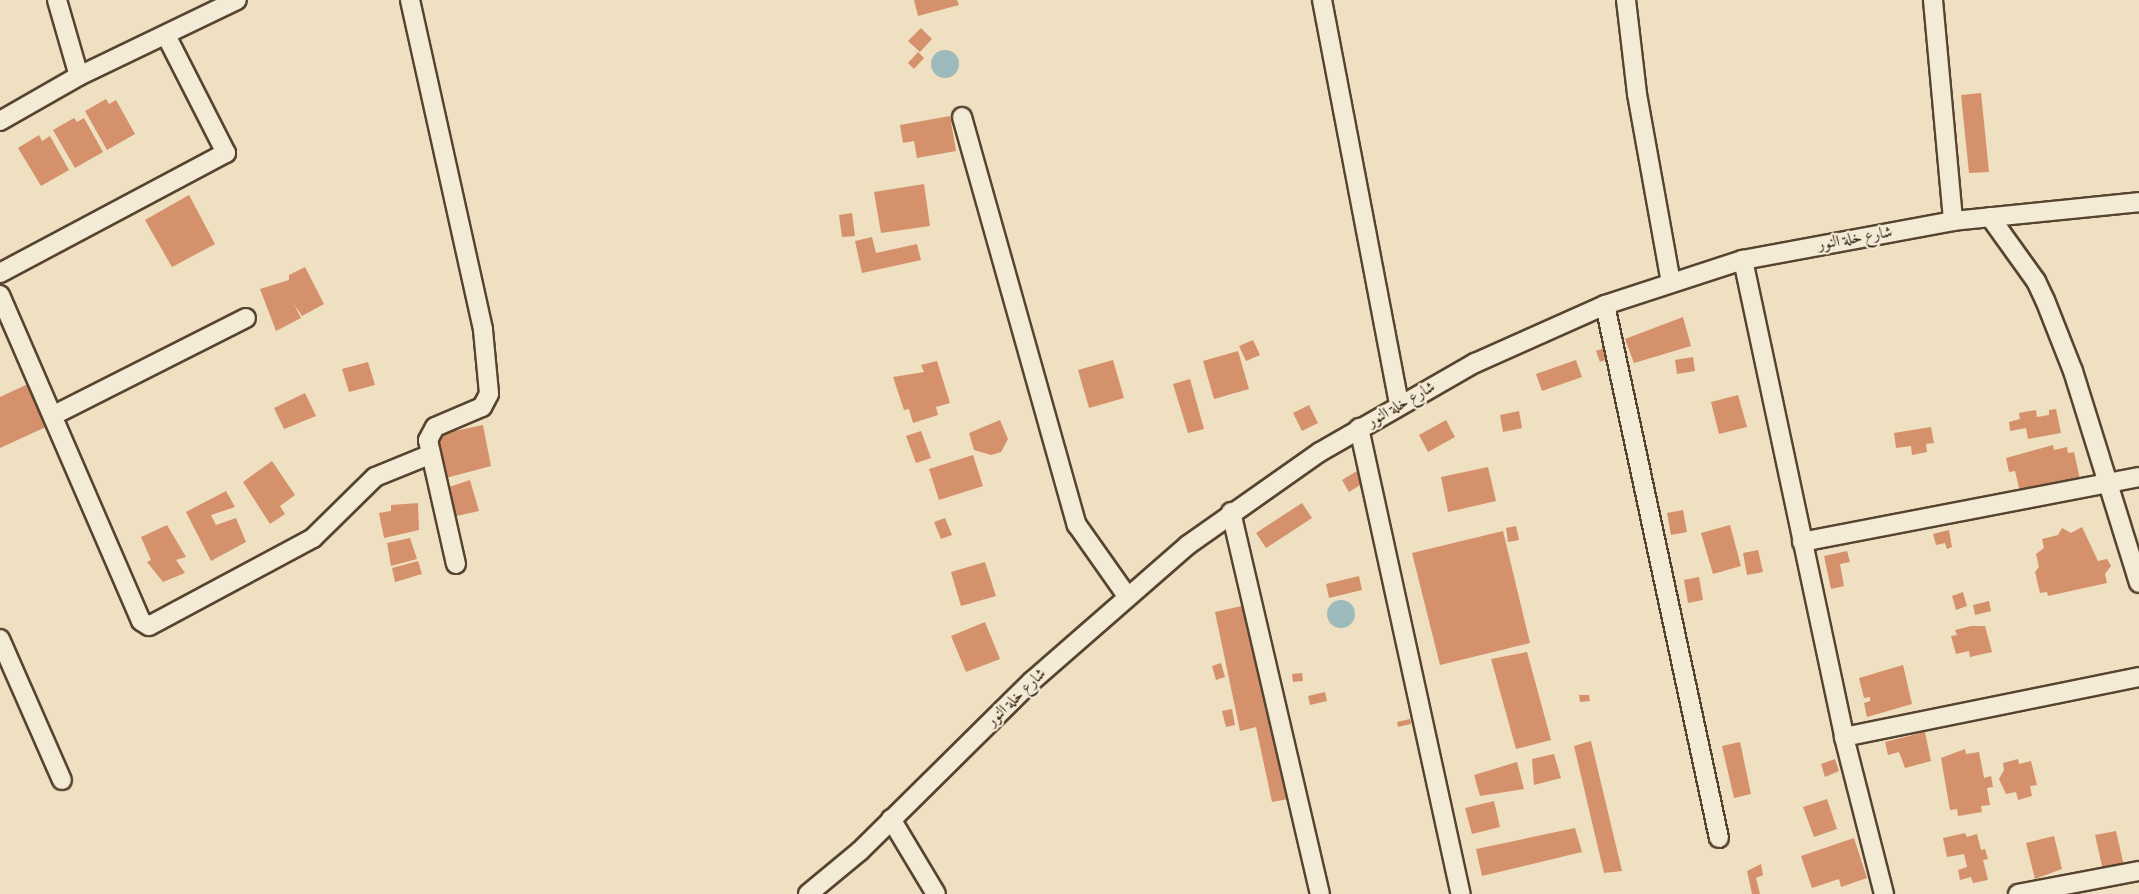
<!DOCTYPE html>
<meta charset="utf-8">
<style>
body{margin:0}
#map{position:relative;width:2139px;height:894px;overflow:hidden;background:#eee0c1;font-family:Alegreya,Amiri,serif}
div>[style]{position:absolute}
.water>*{inset:0;background:#9dbbbc}
.round{border-radius:50%}
.building>*{inset:0;background:#d5916c}
.roads{filter:drop-shadow(2px 0 #574430) drop-shadow(-2px 0 #574430) drop-shadow(0 2px #574430) drop-shadow(0 -2px #574430)}
.minor>*{height:18px;margin:-9px;padding:0 9px;transform-origin:9px;border-radius:9px;background:#f4ebd7}
span{translate:-50% -50%;white-space:nowrap;text-align:center;line-height:1.15;-webkit-text-stroke:4.5px #f4ebd7;paint-order:stroke}
.street-label{font-size:16px;color:#251000}
</style>
<div id="map">
<div class="water">
<i class="round" style="left:931px;top:50px;width:28px;height:28px"></i>
<i class="round" style="left:1327px;top:600px;width:28px;height:28px"></i>
</div>
<div class="building">
<i style="clip-path:polygon(914px 0,957px 0,959px 5px,918px 16px)"></i>
<i style="clip-path:polygon(921px 28px,932px 39px,920px 52px,908px 41px)"></i>
<i style="clip-path:polygon(918px 52px,924px 58px,914px 69px,908px 63px)"></i>
<i style="clip-path:polygon(1981px 93px,1989px 172px,1969px 173px,1961px 95px)"></i>
<i style="clip-path:polygon(106px 99px,109px 104px,116px 100px,135px 134px,107px 150px,85px 111px)"></i>
<i style="clip-path:polygon(950px 116px,956px 151px,917px 158px,914px 141px,903px 143px,900px 125px)"></i>
<i style="clip-path:polygon(74px 118px,77px 122px,84px 118px,103px 152px,75px 168px,53px 130px)"></i>
<i style="clip-path:polygon(39px 135px,42px 141px,50px 136px,69px 170px,41px 186px,18px 148px)"></i>
<i style="clip-path:polygon(924px 184px,930px 226px,881px 233px,874px 192px)"></i>
<i style="clip-path:polygon(189px 195px,215px 244px,172px 267px,145px 220px)"></i>
<i style="clip-path:polygon(852px 213px,855px 236px,842px 237px,839px 215px)"></i>
<i style="clip-path:polygon(872px 237px,876px 253px,917px 244px,921px 260px,862px 273px,855px 241px)"></i>
<i style="clip-path:polygon(305px 267px,324px 304px,302px 316px,294px 304px,301px 318px,276px 331px,260px 289px,289px 280px,289px 275px)"></i>
<i style="clip-path:polygon(1683px 317px,1691px 346px,1634px 363px,1625px 339px)"></i>
<i style="clip-path:polygon(1253px 340px,1260px 355px,1246px 361px,1239px 346px)"></i>
<i style="clip-path:polygon(1607px 347px,1611px 358px,1600px 362px,1596px 351px)"></i>
<i style="clip-path:polygon(1238px 351px,1249px 389px,1214px 399px,1203px 361px)"></i>
<i style="clip-path:polygon(1693px 357px,1695px 371px,1677px 374px,1675px 360px)"></i>
<i style="clip-path:polygon(1113px 360px,1124px 398px,1089px 408px,1078px 370px)"></i>
<i style="clip-path:polygon(1576px 360px,1582px 377px,1542px 391px,1536px 374px)"></i>
<i style="clip-path:polygon(937px 361px,950px 403px,936px 407px,938px 415px,913px 423px,909px 409px,904px 410px,893px 377px,924px 372px,921px 365px)"></i>
<i style="clip-path:polygon(368px 362px,375px 385px,349px 392px,342px 369px)"></i>
<i style="clip-path:polygon(1190px 379px,1204px 429px,1188px 433px,1173px 384px)"></i>
<i style="clip-path:polygon(28px 384px,48px 426px,0 448px,0 397px)"></i>
<i style="clip-path:polygon(305px 393px,316px 416px,284px 429px,274px 408px)"></i>
<i style="clip-path:polygon(1738px 395px,1747px 427px,1719px 434px,1711px 402px)"></i>
<i style="clip-path:polygon(1309px 405px,1318px 423px,1302px 431px,1293px 413px)"></i>
<i style="clip-path:polygon(2056px 409px,2061px 433px,2028px 439px,2026px 428px,2010px 431px,2009px 422px,2020px 419px,2019px 413px,2036px 410px,2037px 417px,2049px 415px,2049px 410px)"></i>
<i style="clip-path:polygon(1519px 411px,1522px 428px,1503px 432px,1500px 415px)"></i>
<i style="clip-path:polygon(1000px 420px,1008px 439px,1001px 452px,991px 455px,974px 450px,969px 433px)"></i>
<i style="clip-path:polygon(1446px 420px,1455px 437px,1428px 452px,1419px 435px)"></i>
<i style="clip-path:polygon(483px 425px,491px 466px,446px 478px,435px 435px)"></i>
<i style="clip-path:polygon(1931px 427px,1934px 443px,1926px 444px,1927px 452px,1912px 455px,1911px 446px,1896px 448px,1894px 433px)"></i>
<i style="clip-path:polygon(921px 431px,931px 458px,916px 463px,906px 436px)"></i>
<i style="clip-path:polygon(2053px 445px,2054px 450px,2067px 447px,2068px 453px,2074px 452px,2080px 479px,2020px 492px,2015px 471px,2009px 472px,2006px 458px)"></i>
<i style="clip-path:polygon(973px 455px,983px 486px,939px 500px,929px 469px)"></i>
<i style="clip-path:polygon(272px 461px,295px 495px,280px 506px,285px 514px,270px 524px,243px 482px)"></i>
<i style="clip-path:polygon(1488px 467px,1496px 501px,1448px 512px,1441px 477px)"></i>
<i style="clip-path:polygon(1362px 468px,1370px 479px,1349px 492px,1342px 480px)"></i>
<i style="clip-path:polygon(470px 480px,479px 511px,452px 517px,446px 488px)"></i>
<i style="clip-path:polygon(226px 491px,235px 507px,211px 515px,216px 525px,236px 518px,246px 542px,211px 561px,186px 512px)"></i>
<i style="clip-path:polygon(418px 503px,419px 530px,384px 538px,379px 513px,391px 511px,391px 505px)"></i>
<i style="clip-path:polygon(1302px 503px,1312px 518px,1266px 548px,1256px 533px)"></i>
<i style="clip-path:polygon(1683px 510px,1687px 532px,1671px 535px,1667px 513px)"></i>
<i style="clip-path:polygon(945px 518px,952px 535px,941px 539px,934px 522px)"></i>
<i style="clip-path:polygon(167px 525px,186px 557px,176px 560px,185px 573px,163px 582px,147px 562px,151px 560px,141px 537px)"></i>
<i style="clip-path:polygon(1730px 525px,1741px 566px,1713px 574px,1701px 533px)"></i>
<i style="clip-path:polygon(1516px 526px,1519px 540px,1508px 542px,1506px 528px)"></i>
<i style="clip-path:polygon(2082px 527px,2098px 561px,2107px 559px,2111px 566px,2105px 574px,2107px 583px,2048px 596px,2047px 592px,2040px 593px,2035px 572px,2039px 567px,2036px 554px,2044px 548px,2042px 539px,2058px 535px,2062px 528px,2071px 533px)"></i>
<i style="clip-path:polygon(1949px 530px,1952px 547px,1947px 549px,1945px 543px,1936px 545px,1933px 534px)"></i>
<i style="clip-path:polygon(1503px 531px,1530px 643px,1440px 665px,1412px 553px)"></i>
<i style="clip-path:polygon(410px 538px,417px 559px,391px 566px,387px 543px)"></i>
<i style="clip-path:polygon(1758px 550px,1763px 572px,1747px 575px,1743px 553px)"></i>
<i style="clip-path:polygon(1847px 551px,1850px 562px,1840px 564px,1844px 586px,1831px 589px,1824px 556px)"></i>
<i style="clip-path:polygon(418px 561px,422px 574px,395px 582px,392px 568px)"></i>
<i style="clip-path:polygon(985px 562px,996px 596px,961px 606px,951px 572px)"></i>
<i style="clip-path:polygon(1359px 576px,1362px 590px,1329px 598px,1326px 584px)"></i>
<i style="clip-path:polygon(1699px 577px,1703px 600px,1688px 603px,1684px 580px)"></i>
<i style="clip-path:polygon(1963px 592px,1967px 606px,1956px 610px,1952px 596px)"></i>
<i style="clip-path:polygon(1989px 601px,1991px 611px,1975px 615px,1973px 605px)"></i>
<i style="clip-path:polygon(1246px 605px,1288px 799px,1272px 802px,1256px 727px,1240px 731px,1215px 612px)"></i>
<i style="clip-path:polygon(985px 622px,1000px 659px,966px 672px,951px 636px)"></i>
<i style="clip-path:polygon(1971px 626px,1985px 626px,1992px 652px,1970px 657px,1969px 651px,1956px 654px,1951px 636px,1957px 635px,1955px 630px)"></i>
<i style="clip-path:polygon(1527px 652px,1551px 740px,1516px 749px,1491px 659px)"></i>
<i style="clip-path:polygon(1221px 663px,1225px 677px,1216px 680px,1212px 666px)"></i>
<i style="clip-path:polygon(1903px 665px,1912px 704px,1867px 717px,1864px 703px,1870px 701px,1870px 697px,1864px 698px,1859px 678px)"></i>
<i style="clip-path:polygon(1302px 673px,1303px 681px,1293px 682px,1292px 674px)"></i>
<i style="clip-path:polygon(1325px 692px,1327px 701px,1310px 705px,1308px 696px)"></i>
<i style="clip-path:polygon(1579px 695px,1589px 695px,1590px 701px,1580px 702px)"></i>
<i style="clip-path:polygon(1232px 709px,1235px 725px,1226px 727px,1222px 711px)"></i>
<i style="clip-path:polygon(1410px 719px,1411px 724px,1398px 727px,1397px 722px)"></i>
<i style="clip-path:polygon(1925px 732px,1931px 761px,1905px 768px,1899px 752px,1888px 755px,1885px 742px)"></i>
<i style="clip-path:polygon(1591px 741px,1622px 871px,1604px 873px,1574px 746px)"></i>
<i style="clip-path:polygon(1740px 742px,1751px 794px,1734px 798px,1722px 746px)"></i>
<i style="clip-path:polygon(1965px 749px,1966px 754px,1979px 752px,1984px 778px,1991px 776px,1993px 787px,1987px 788px,1990px 805px,1981px 806px,1982px 812px,1958px 816px,1957px 809px,1950px 810px,1941px 758px)"></i>
<i style="clip-path:polygon(1554px 754px,1561px 778px,1534px 785px,1532px 759px)"></i>
<i style="clip-path:polygon(1835px 759px,1839px 771px,1825px 777px,1821px 764px)"></i>
<i style="clip-path:polygon(2018px 759px,2019px 764px,2031px 761px,2037px 785px,2030px 786px,2032px 796px,2018px 800px,2016px 792px,2006px 794px,1999px 779px,2004px 770px,2003px 763px)"></i>
<i style="clip-path:polygon(1517px 762px,1524px 789px,1480px 796px,1474px 775px)"></i>
<i style="clip-path:polygon(1827px 799px,1837px 829px,1814px 837px,1803px 807px)"></i>
<i style="clip-path:polygon(1494px 801px,1500px 827px,1472px 834px,1465px 808px)"></i>
<i style="clip-path:polygon(1575px 828px,1582px 852px,1482px 876px,1476px 849px)"></i>
<i style="clip-path:polygon(2116px 831px,2124px 866px,2103px 870px,2095px 835px)"></i>
<i style="clip-path:polygon(1965px 833px,1967px 837px,1977px 834px,1981px 850px,1985px 849px,1988px 859px,1983px 860px,1988px 880px,1973px 883px,1971px 877px,1960px 880px,1958px 870px,1967px 867px,1964px 854px,1947px 857px,1943px 838px)"></i>
<i style="clip-path:polygon(2054px 836px,2062px 869px,2035px 879px,2026px 843px)"></i>
<i style="clip-path:polygon(1854px 838px,1867px 878px,1841px 887px,1839px 879px,1812px 888px,1801px 856px)"></i>
<i style="clip-path:polygon(1761px 864px,1763px 875px,1756px 878px,1760px 894px,1752px 894px,1747px 871px)"></i>
</div>
<div class="roads">
<div class="minor">
<i style="left:57px;top:0;width:79px;rotate:73.9deg"></i>
<i style="left:410px;top:0;width:338px;rotate:77.5deg"></i>
<i style="left:483px;top:330px;width:64px;rotate:84.6deg"></i>
<i style="left:489px;top:394px;width:15px;rotate:118deg"></i>
<i style="left:482px;top:407px;width:51px;rotate:156.9deg"></i>
<i style="left:435px;top:427px;width:15px;rotate:118deg"></i>
<i style="left:428px;top:440px;width:127px;rotate:77.3deg"></i>
<i style="left:1322px;top:0;width:411px;rotate:79.2deg"></i>
<i style="left:1626px;top:0;width:95px;rotate:83.3deg"></i>
<i style="left:1637px;top:94px;width:192px;rotate:79.8deg"></i>
<i style="left:1933px;top:0;width:222px;rotate:84.8deg"></i>
<i style="left:962px;top:117px;width:424px;rotate:74.3deg"></i>
<i style="left:1077px;top:525px;width:87px;rotate:54.8deg"></i>
<i style="left:0;top:121px;width:91px;rotate:-29.7deg"></i>
<i style="left:79px;top:76px;width:175px;rotate:-25.7deg"></i>
<i style="left:1990px;top:217px;width:79px;rotate:54.3deg"></i>
<i style="left:2036px;top:281px;width:21px;rotate:65deg"></i>
<i style="left:2045px;top:300px;width:76px;rotate:68.5deg"></i>
<i style="left:2073px;top:371px;width:222px;rotate:72.7deg"></i>
<i style="left:1743px;top:260px;width:488px;rotate:78deg"></i>
<i style="left:1844px;top:737px;width:162px;rotate:75.7deg"></i>
<i style="left:0;top:273px;width:256px;rotate:-28deg"></i>
<i style="left:226px;top:153px;width:132px;rotate:-117deg"></i>
<i style="left:0;top:295px;width:355px;rotate:66.6deg"></i>
<i style="left:141px;top:621px;width:9px;rotate:32deg"></i>
<i style="left:149px;top:626px;width:186px;rotate:-28.2deg"></i>
<i style="left:313px;top:538px;width:87px;rotate:-44.5deg"></i>
<i style="left:375px;top:477px;width:58px;rotate:-22.2deg"></i>
<i style="left:1605px;top:305px;width:545px;rotate:77.93deg"></i>
<i style="left:54px;top:415px;width:215px;rotate:-26.8deg"></i>
<i style="left:1359px;top:428px;width:477px;rotate:77.7deg"></i>
<i style="left:1231px;top:512px;width:392px;rotate:76.9deg"></i>
<i style="left:1802px;top:542px;width:343px;rotate:-10.9deg"></i>
<i style="left:0;top:639px;width:154px;rotate:66.3deg"></i>
<i style="left:1844px;top:737px;width:301px;rotate:-11.5deg"></i>
<i style="left:891px;top:819px;width:87px;rotate:59deg"></i>
<i style="left:808px;top:894px;width:67px;rotate:-39.6deg"></i>
<i style="left:860px;top:851px;width:242px;rotate:-44.7deg"></i>
<i style="left:1032px;top:681px;width:207px;rotate:-41.1deg"></i>
<i style="left:1188px;top:545px;width:161px;rotate:-35.2deg"></i>
<i style="left:1320px;top:452px;width:179px;rotate:-29.9deg"></i>
<i style="left:1475px;top:363px;width:142px;rotate:-24deg"></i>
<i style="left:1605px;top:305px;width:145px;rotate:-18.1deg"></i>
<i style="left:1743px;top:260px;width:214px;rotate:-10.5deg"></i>
<i style="left:1953px;top:221px;width:187px;rotate:-5.8deg"></i>
<i style="left:2018px;top:894px;width:123px;rotate:-10.8deg"></i>
</div>
</div>
<div class="street-label">
<span style="left:1855px;top:238px;rotate:-10deg">شارع خلة النور</span>
<span style="left:1401px;top:404px;rotate:-30deg">شارع خلة النور</span>
<span style="left:1016px;top:697px;rotate:-44deg">شارع خلة النور</span>
</div>
</div>
